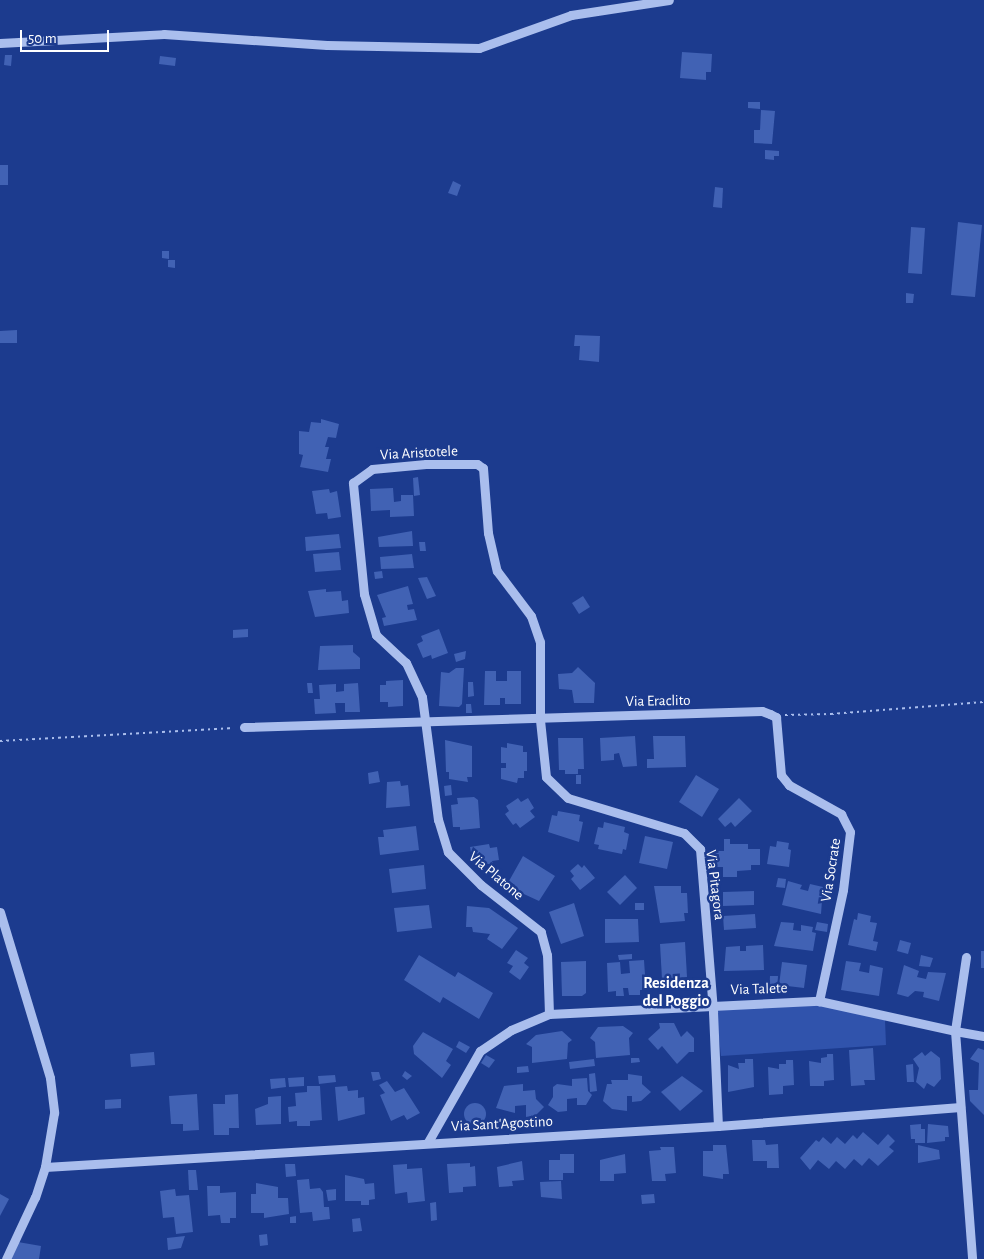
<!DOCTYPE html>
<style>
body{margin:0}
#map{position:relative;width:984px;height:1259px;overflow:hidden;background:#1c3b8e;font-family:"Alegreya Sans",sans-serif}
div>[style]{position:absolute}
.green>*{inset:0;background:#3053ac}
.building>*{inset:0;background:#4162b4}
.round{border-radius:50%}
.path>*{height:2px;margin-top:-1px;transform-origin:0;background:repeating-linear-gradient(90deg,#aabeed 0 2.5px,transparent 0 6.5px)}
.minor>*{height:9px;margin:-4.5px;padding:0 4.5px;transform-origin:4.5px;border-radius:4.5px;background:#aabeed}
span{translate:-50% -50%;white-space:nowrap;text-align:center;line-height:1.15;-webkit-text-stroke:5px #1c3b8e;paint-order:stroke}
.street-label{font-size:15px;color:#fff}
.neighbourhood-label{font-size:16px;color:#fff;font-weight:700}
.scale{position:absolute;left:20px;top:30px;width:89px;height:22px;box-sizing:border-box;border:2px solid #fff;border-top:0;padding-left:6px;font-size:15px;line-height:18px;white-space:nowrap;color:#fff;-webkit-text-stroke:4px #1c3b8e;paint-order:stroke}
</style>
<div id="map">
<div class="green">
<i style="clip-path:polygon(823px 1005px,885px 1020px,886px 1045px,721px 1056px,716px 1008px)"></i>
</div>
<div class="building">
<i style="clip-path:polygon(682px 52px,712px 54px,711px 72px,706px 72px,706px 80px,680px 78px)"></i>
<i style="clip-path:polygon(5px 55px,12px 55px,11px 66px,4px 65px)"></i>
<i style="clip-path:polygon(160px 56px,176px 58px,175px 66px,159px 64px)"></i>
<i style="clip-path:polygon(748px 102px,760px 102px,760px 109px,748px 108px)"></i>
<i style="clip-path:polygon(761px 110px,775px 111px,772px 144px,754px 143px,754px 130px,760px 130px)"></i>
<i style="clip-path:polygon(765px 150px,779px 151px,779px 156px,774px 156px,774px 160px,765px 159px)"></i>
<i style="clip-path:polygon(0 165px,8px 165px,8px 185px,0 185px)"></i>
<i style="clip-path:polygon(453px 181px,461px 185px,457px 196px,448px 193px)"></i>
<i style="clip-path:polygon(715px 187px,723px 188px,722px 208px,713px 207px)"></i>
<i style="clip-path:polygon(958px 222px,982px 225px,975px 297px,951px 295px)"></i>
<i style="clip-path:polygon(911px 227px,925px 228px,922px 274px,908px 273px)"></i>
<i style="clip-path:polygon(162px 251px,169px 251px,169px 259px,162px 258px)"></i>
<i style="clip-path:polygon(168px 260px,175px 260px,175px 268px,168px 267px)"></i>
<i style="clip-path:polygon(906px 293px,914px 294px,913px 303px,906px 303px)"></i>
<i style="clip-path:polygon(17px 330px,17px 343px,0 343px,0 331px)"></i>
<i style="clip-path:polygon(575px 335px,600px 336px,599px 362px,579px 360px,580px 346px,574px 346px)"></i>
<i style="clip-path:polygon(321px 419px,339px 424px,336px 438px,328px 437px,325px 447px,329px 447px,326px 459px,331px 459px,328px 472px,300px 467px,303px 455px,299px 454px,299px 431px,309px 432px,311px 422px,321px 423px)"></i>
<i style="clip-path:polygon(418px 477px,420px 495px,414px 496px,413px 478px)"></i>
<i style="clip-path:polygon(393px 488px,394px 502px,401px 501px,401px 495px,413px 495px,414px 516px,390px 517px,390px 510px,371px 511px,370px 489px)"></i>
<i style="clip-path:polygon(329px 489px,330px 493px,337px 491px,341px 517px,328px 519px,327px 513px,316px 514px,312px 491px)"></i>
<i style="clip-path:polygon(412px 531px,413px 546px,379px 547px,378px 537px)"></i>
<i style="clip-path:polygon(339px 534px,341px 548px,306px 551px,305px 537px)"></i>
<i style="clip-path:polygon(419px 542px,425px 542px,426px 551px,420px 551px)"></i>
<i style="clip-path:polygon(339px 552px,341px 570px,315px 572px,313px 554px)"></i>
<i style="clip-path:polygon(412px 554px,414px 568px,381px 569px,380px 557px)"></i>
<i style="clip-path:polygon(382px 571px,383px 578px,375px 579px,374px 572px)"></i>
<i style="clip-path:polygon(427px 577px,436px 596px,427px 599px,418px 578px)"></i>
<i style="clip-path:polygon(408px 586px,413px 604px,407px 605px,408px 610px,414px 609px,417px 620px,384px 626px,382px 618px,386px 617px,377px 595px)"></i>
<i style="clip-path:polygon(326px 589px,326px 592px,341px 591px,342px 601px,348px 600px,349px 613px,315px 617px,308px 591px)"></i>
<i style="clip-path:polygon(583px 596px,590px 607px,579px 614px,572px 603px)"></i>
<i style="clip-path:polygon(248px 629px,248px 637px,233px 638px,233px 630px)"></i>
<i style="clip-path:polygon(439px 629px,448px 653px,432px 659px,431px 655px,423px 658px,417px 644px,423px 641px,421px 636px)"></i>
<i style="clip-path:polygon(353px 645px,353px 652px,360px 658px,360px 669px,318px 670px,320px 646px)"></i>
<i style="clip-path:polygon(466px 651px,465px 659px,456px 662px,454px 654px)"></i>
<i style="clip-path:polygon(578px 667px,595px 683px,594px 703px,574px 703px,572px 690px,559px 689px,558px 674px,572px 673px)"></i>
<i style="clip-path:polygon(456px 668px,464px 668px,462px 704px,459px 707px,439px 706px,441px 672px,449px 673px)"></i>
<i style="clip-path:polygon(485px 671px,496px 671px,496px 681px,507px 681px,507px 671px,521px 671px,521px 704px,505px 704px,505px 698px,500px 698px,500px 705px,484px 705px)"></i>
<i style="clip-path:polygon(403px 680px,403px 706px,388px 707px,388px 702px,380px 702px,380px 685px,386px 685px,386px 681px)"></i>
<i style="clip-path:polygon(468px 682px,473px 682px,474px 696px,468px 697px)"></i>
<i style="clip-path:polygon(307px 683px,312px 683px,313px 693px,308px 693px)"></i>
<i style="clip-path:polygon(358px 683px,360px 712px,345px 712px,345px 703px,335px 703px,336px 713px,315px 714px,314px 699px,320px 699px,319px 685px,336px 684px,336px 692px,344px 691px,344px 684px)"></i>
<i style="clip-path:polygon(466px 704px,471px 704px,472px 713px,466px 713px)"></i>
<i style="clip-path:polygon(635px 736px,637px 766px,623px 767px,619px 753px,614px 754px,614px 760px,601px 761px,600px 738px)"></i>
<i style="clip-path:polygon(653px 736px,685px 736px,686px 767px,647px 768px,647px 759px,654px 759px)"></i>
<i style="clip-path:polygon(558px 738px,583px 738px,584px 769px,578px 769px,578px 774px,565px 774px,565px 770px,559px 770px)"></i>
<i style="clip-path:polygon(445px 740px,472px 746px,472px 777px,467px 777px,468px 782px,449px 779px,449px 772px,446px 772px)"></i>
<i style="clip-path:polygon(507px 743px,523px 746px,523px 752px,527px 752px,527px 771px,524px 771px,524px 778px,518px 778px,517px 783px,501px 779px,501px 768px,506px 768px,506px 763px,501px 763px,501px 747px,507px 748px)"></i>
<i style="clip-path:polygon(378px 771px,380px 782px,369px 784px,368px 773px)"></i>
<i style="clip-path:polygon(576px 775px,581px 775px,581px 784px,576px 784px)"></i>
<i style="clip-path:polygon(696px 775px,719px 789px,702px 817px,679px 802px)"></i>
<i style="clip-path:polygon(400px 781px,401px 786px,408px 785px,410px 806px,386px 808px,387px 782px)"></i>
<i style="clip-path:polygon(451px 785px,452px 795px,445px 796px,444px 786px)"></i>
<i style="clip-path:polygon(474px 797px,478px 800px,480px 828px,460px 830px,460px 827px,453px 827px,451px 805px,458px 804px,457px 798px)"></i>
<i style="clip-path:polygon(518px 798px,521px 802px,528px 798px,534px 808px,530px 811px,535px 817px,520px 828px,516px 823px,513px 825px,505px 814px,509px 811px,506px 806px)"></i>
<i style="clip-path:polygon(739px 798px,752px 811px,735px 827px,731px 822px,725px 827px,718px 819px)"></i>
<i style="clip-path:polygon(558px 811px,580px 815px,579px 821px,583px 822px,579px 842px,548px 832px,552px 815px,557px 816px)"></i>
<i style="clip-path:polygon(604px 822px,625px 827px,624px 832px,629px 834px,626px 850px,623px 849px,622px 854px,598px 849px,599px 845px,594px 844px,598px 827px,603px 828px)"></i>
<i style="clip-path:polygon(416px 826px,419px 850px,380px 855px,378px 837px,384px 837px,383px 830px)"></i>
<i style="clip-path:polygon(645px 836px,673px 842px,667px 869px,639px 863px)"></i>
<i style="clip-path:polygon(724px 839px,730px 839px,730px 844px,748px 844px,748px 849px,760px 849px,760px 865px,751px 865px,751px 870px,737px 871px,737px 877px,723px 877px,723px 867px,714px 867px,714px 851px,724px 851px)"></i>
<i style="clip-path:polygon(777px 841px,789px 843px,788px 849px,791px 850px,789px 867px,767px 864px,770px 846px,776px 847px)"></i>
<i style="clip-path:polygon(489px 844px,490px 848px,497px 847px,499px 860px,492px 861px,493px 864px,473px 864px,470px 847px)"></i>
<i style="clip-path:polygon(523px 856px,555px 876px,539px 901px,513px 889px,515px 885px,509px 881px)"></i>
<i style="clip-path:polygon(578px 864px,582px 868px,584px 865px,595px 878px,580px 890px,571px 879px,574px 876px,570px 871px)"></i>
<i style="clip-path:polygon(424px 865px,426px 889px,392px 893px,389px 869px)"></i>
<i style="clip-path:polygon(625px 875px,637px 888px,620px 905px,607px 892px)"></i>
<i style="clip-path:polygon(778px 878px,786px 879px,785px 888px,776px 887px)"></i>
<i style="clip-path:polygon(788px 881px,802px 885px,800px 889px,808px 891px,810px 884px,823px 887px,821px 914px,782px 905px)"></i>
<i style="clip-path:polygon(654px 886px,681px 886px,681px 893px,687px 893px,688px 913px,684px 913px,685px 921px,660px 923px)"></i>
<i style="clip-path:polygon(754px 891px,754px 905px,723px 906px,723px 892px)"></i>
<i style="clip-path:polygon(574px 903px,584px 936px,561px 944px,549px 912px)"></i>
<i style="clip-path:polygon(635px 903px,644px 903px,644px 910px,635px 910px)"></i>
<i style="clip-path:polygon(429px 905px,432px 928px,397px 932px,394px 908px)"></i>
<i style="clip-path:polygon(467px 906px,489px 908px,518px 928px,502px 949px,487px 939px,490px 934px,473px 932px,472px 927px,466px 927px)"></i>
<i style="clip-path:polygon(858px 913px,871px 916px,870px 922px,877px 923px,873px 941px,878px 942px,876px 951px,848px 945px,854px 919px,857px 920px)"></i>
<i style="clip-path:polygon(755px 914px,756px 928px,724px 930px,723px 916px)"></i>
<i style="clip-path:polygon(605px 919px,638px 919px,639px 942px,605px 943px)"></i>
<i style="clip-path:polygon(781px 922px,794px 923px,793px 930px,801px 931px,801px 925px,813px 927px,812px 932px,816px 933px,813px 951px,774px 946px)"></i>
<i style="clip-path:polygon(817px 922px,828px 924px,827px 932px,815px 930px)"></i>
<i style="clip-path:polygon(900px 940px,911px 943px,908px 954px,897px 951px)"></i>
<i style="clip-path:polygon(685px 942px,687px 977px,662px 979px,660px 944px)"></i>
<i style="clip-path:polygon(763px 945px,764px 970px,724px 971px,726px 947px,740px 946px,740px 951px,746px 951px,746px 946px)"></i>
<i style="clip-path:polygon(516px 950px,528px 958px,524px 963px,529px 967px,520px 980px,509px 972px,513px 966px,507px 963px)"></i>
<i style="clip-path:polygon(981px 951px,984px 951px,984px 968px,981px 968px)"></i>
<i style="clip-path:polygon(632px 954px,632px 959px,619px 960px,618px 955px)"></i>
<i style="clip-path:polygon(419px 955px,455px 977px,458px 972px,493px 993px,479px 1019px,443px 997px,440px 1003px,404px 980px)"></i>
<i style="clip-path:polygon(921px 955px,933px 958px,930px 967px,919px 966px)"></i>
<i style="clip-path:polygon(644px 960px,646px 990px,640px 990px,640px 995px,629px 995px,628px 988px,623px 988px,624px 996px,616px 996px,616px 991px,608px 992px,607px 963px,620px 962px,621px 974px,630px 973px,629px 961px)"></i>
<i style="clip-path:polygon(586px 961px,586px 993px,582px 996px,562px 996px,561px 962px)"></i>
<i style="clip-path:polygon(846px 961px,861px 963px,859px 971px,869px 973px,870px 965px,883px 968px,879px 996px,841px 990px)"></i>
<i style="clip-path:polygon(782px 962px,807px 965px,804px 988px,779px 985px)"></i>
<i style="clip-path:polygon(904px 965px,919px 971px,917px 977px,926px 979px,928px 972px,946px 973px,939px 1001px,923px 997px,924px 992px,915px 991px,908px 997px,897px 994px)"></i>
<i style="clip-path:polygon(770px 976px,778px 976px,777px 990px,769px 990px)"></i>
<i style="clip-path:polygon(659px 1023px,674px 1023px,681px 1037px,687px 1031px,694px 1038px,694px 1052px,689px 1052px,677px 1064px,662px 1046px,658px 1050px,648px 1039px,660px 1028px)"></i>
<i style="clip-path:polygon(623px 1026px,633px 1033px,629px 1038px,630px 1055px,596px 1058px,595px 1042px,590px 1038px,598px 1027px)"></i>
<i style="clip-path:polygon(562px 1031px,572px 1040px,568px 1043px,567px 1059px,532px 1063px,532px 1047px,526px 1044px,536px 1035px)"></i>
<i style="clip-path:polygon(423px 1032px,453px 1049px,446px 1061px,451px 1065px,442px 1078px,414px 1054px,413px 1046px)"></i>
<i style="clip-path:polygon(459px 1041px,470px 1047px,466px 1053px,456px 1047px)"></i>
<i style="clip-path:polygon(873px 1048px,875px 1080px,864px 1080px,865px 1085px,851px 1086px,849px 1050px)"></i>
<i style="clip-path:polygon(978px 1048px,984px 1050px,984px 1115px,970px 1101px,969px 1090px,978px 1090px,979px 1063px,970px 1059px)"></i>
<i style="clip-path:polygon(931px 1051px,940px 1058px,941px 1079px,934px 1087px,927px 1083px,924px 1089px,916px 1082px,919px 1068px,913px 1059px,922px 1052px,925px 1056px)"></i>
<i style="clip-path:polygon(154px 1052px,155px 1065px,131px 1067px,130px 1054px)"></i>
<i style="clip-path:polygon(827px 1054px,833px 1054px,834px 1080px,824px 1081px,824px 1086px,810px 1086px,809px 1061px,821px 1063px,821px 1058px,827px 1057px)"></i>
<i style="clip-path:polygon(486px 1055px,495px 1060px,489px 1068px,481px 1063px)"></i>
<i style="clip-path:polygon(631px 1058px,639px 1058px,640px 1062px,631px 1063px)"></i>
<i style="clip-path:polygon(594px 1059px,595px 1066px,570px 1069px,569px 1062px)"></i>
<i style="clip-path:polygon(745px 1059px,753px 1059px,754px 1087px,728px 1092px,728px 1065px,739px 1069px,738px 1063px,745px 1063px)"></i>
<i style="clip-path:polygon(786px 1060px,793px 1060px,794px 1085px,783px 1086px,783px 1094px,769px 1095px,768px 1067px,779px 1069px,779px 1064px,786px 1064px)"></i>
<i style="clip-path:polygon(913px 1064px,914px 1082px,907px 1082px,906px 1065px)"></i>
<i style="clip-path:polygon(528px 1066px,529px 1072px,517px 1073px,517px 1067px)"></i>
<i style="clip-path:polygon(405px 1071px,412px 1076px,407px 1080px,402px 1076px)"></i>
<i style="clip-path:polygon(371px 1072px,379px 1072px,381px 1079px,373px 1081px)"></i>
<i style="clip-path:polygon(595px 1073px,597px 1091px,590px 1092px,589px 1074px)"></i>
<i style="clip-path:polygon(628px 1074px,642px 1076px,642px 1084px,651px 1092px,641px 1101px,632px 1102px,632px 1096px,627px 1096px,627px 1111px,612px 1109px,603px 1101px,607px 1084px,612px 1084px,611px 1080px,628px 1080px)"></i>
<i style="clip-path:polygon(335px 1075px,336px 1082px,319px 1084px,318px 1076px)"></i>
<i style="clip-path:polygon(682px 1076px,703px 1091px,680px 1111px,661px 1092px)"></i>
<i style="clip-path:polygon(304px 1077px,304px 1086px,289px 1087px,288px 1078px)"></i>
<i style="clip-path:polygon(285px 1078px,286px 1087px,271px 1089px,270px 1079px)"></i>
<i style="clip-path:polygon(587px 1078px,588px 1091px,592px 1095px,586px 1105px,577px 1105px,577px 1098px,567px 1099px,567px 1111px,558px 1112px,548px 1105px,553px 1097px,553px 1087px,557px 1084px,572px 1086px,572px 1079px)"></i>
<i style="clip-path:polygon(387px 1081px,395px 1092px,404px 1088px,420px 1113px,407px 1120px,404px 1115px,391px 1121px,380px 1095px,385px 1093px,379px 1085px)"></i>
<i style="clip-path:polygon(523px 1084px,523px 1091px,535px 1090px,536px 1099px,544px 1107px,536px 1115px,526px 1117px,526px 1105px,515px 1106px,515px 1113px,496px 1108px,504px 1086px)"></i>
<i style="clip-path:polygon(307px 1086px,320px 1086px,322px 1120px,310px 1121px,310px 1126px,297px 1126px,297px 1121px,289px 1122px,288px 1107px,296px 1106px,295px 1093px,307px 1092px)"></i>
<i style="clip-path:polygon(347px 1086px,348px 1091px,358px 1090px,358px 1098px,364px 1097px,365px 1114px,338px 1121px,335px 1087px)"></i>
<i style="clip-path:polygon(197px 1094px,199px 1130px,183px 1131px,183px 1124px,171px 1124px,169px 1096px)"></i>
<i style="clip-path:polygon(238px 1094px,239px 1128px,229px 1128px,229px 1135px,214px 1135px,213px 1104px,225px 1104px,225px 1095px)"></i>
<i style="clip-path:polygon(281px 1096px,281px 1124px,256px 1125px,255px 1109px,268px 1104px,268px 1097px)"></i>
<i style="clip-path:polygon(121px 1099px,121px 1108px,105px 1109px,105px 1100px)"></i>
<i class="round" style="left:464px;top:1103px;width:22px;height:22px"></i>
<i style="clip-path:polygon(921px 1124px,921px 1129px,925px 1129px,925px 1143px,915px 1143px,915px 1139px,911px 1139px,910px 1125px)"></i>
<i style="clip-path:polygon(928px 1124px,948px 1126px,949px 1137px,945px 1137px,945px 1141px,927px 1143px)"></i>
<i style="clip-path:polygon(863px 1132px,878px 1145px,888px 1134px,895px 1141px,889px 1147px,894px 1151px,878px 1166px,869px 1158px,862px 1166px,854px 1159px,845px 1169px,836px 1161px,829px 1169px,818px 1160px,810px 1170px,800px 1158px,816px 1140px,819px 1142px,823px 1137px,831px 1144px,837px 1137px,845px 1144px,853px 1135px,857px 1139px)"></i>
<i style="clip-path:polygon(752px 1140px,765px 1140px,766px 1145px,778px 1144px,779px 1168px,767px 1168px,767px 1161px,753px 1161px)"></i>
<i style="clip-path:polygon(713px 1145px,726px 1145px,729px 1174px,723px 1174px,723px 1179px,703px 1176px,703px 1151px,713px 1151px)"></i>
<i style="clip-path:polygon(918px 1145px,939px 1150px,940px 1159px,918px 1163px)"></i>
<i style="clip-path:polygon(660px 1147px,674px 1147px,676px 1173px,665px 1174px,666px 1181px,652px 1181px,649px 1151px,661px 1150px)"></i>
<i style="clip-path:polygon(560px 1154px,574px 1154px,574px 1173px,563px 1173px,563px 1180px,549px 1180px,549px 1160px,560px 1160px)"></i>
<i style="clip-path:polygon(625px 1154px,626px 1173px,614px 1174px,614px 1181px,600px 1181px,600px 1160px)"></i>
<i style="clip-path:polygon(522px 1161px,524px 1180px,512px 1181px,513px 1186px,499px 1187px,497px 1167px)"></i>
<i style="clip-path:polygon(470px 1163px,470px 1167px,475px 1166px,476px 1186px,463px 1187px,463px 1192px,449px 1193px,447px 1164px)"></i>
<i style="clip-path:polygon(285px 1164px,295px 1164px,296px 1176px,286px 1177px)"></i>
<i style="clip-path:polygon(407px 1164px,407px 1169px,422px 1168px,425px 1201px,408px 1203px,407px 1192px,395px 1194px,393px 1165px)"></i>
<i style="clip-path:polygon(188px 1170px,196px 1170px,198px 1190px,189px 1190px)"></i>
<i style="clip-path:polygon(345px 1175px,364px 1179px,365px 1184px,374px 1183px,375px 1199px,369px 1200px,369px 1205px,361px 1205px,361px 1201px,345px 1201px)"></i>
<i style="clip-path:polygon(309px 1179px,310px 1189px,320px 1188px,323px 1192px,324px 1207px,329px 1207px,330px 1219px,313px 1221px,312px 1212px,300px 1213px,297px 1180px)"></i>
<i style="clip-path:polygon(561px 1181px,562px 1199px,541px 1197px,540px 1182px)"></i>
<i style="clip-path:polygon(256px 1183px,278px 1187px,278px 1198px,288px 1198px,289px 1214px,264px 1218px,264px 1213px,251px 1213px,251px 1194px,256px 1194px)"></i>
<i style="clip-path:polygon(207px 1186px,220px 1186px,220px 1193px,236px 1192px,236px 1218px,230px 1218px,230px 1223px,221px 1223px,220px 1215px,208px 1216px)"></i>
<i style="clip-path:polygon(175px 1189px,176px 1196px,189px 1195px,193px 1232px,176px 1234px,174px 1217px,163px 1218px,160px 1191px)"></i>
<i style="clip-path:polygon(336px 1189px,336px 1200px,328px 1201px,326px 1190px)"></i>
<i style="clip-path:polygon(0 1194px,9px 1199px,0 1216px)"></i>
<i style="clip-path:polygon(654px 1194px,655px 1203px,642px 1204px,641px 1195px)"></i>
<i style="clip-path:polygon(436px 1202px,437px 1220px,431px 1221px,430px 1203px)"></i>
<i style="clip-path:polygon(296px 1216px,296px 1223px,290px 1223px,290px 1217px)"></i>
<i style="clip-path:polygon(360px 1218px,362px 1231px,353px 1232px,352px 1219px)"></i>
<i style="clip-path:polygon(267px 1234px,268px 1245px,260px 1246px,259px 1235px)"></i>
<i style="clip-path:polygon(185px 1236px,181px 1248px,168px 1250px,167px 1238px)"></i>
<i style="clip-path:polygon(18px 1242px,41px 1246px,39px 1259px,11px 1259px)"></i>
</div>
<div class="path">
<i style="left:785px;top:715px;width:46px;rotate:-1.2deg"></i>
<i style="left:831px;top:714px;width:153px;rotate:-4.5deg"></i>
<i style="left:0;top:741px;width:234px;rotate:-3.2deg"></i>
</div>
<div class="minor">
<i style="left:0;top:43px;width:164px;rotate:-3.1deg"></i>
<i style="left:164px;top:34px;width:163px;rotate:3.9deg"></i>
<i style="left:327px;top:45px;width:152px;rotate:1.1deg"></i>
<i style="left:479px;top:48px;width:98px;rotate:-19.7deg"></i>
<i style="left:571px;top:15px;width:99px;rotate:-8.7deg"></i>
<i style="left:244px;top:727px;width:518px;rotate:-1.77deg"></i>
<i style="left:762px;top:711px;width:9px;rotate:21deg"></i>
<i style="left:770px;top:714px;width:7px;rotate:27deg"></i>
<i style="left:776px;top:717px;width:58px;rotate:85.1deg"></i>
<i style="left:781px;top:775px;width:13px;rotate:51deg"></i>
<i style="left:789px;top:785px;width:60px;rotate:29.1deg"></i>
<i style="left:841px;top:814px;width:20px;rotate:63deg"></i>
<i style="left:850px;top:832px;width:58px;rotate:96.9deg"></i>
<i style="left:843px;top:890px;width:114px;rotate:102.2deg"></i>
<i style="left:0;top:912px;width:173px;rotate:73.2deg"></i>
<i style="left:50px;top:1078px;width:35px;rotate:83deg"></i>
<i style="left:54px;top:1113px;width:55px;rotate:99.5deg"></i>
<i style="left:45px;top:1167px;width:32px;rotate:108deg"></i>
<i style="left:35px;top:1197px;width:68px;rotate:115.1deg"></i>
<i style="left:966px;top:957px;width:75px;rotate:98.5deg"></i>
<i style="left:955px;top:1031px;width:29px;rotate:10deg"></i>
<i style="left:549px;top:1014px;width:59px;rotate:-91.9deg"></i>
<i style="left:547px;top:955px;width:24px;rotate:-105deg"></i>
<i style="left:541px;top:932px;width:76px;rotate:-141.9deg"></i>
<i style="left:481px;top:885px;width:47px;rotate:-135deg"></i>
<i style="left:448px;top:852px;width:34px;rotate:-107deg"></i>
<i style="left:438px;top:820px;width:124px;rotate:-97.4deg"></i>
<i style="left:422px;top:697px;width:38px;rotate:-115deg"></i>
<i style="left:406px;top:663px;width:41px;rotate:-137deg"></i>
<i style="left:376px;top:635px;width:43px;rotate:-106.3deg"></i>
<i style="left:364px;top:594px;width:112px;rotate:-95.7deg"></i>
<i style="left:353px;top:483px;width:24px;rotate:-36deg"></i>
<i style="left:372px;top:469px;width:54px;rotate:-5.3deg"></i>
<i style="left:426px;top:464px;width:51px"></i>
<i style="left:477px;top:464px;width:7px;rotate:34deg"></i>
<i style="left:483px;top:468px;width:65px;rotate:85.6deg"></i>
<i style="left:488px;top:533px;width:39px;rotate:77deg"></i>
<i style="left:497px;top:571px;width:56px;rotate:52.9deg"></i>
<i style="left:531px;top:616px;width:28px;rotate:71deg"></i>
<i style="left:540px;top:642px;width:78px;rotate:90deg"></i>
<i style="left:540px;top:720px;width:57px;rotate:84deg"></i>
<i style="left:546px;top:777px;width:30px;rotate:44deg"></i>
<i style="left:568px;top:798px;width:121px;rotate:16.8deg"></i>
<i style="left:684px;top:833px;width:23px;rotate:45deg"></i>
<i style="left:700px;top:849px;width:164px;rotate:85.4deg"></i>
<i style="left:713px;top:1012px;width:114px;rotate:87.5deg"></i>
<i style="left:428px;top:1142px;width:105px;rotate:-60.3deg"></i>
<i style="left:480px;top:1051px;width:37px;rotate:-34deg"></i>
<i style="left:511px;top:1030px;width:41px;rotate:-22.8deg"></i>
<i style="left:549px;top:1014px;width:270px;rotate:-2.8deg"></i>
<i style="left:819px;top:1001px;width:139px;rotate:12.4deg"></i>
<i style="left:955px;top:1031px;width:229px;rotate:85.7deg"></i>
<i style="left:45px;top:1167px;width:674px;rotate:-3.49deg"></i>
<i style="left:718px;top:1126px;width:243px;rotate:-4.5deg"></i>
</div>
<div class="street-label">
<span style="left:419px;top:453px;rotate:-3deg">Via Aristotele</span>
<span style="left:658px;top:701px;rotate:-1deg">Via Eraclito</span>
<span style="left:831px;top:870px;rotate:-81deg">Via Socrate</span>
<span style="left:496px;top:876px;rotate:40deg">Via Platone</span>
<span style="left:715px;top:885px;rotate:83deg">Via Pitagora</span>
<span style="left:759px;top:989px;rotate:-2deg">Via Talete</span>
<span style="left:502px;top:1124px;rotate:-3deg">Via Sant'Agostino</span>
</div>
<div class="neighbourhood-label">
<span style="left:676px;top:992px">Residenza<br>del Poggio</span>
</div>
<div class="scale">50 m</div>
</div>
